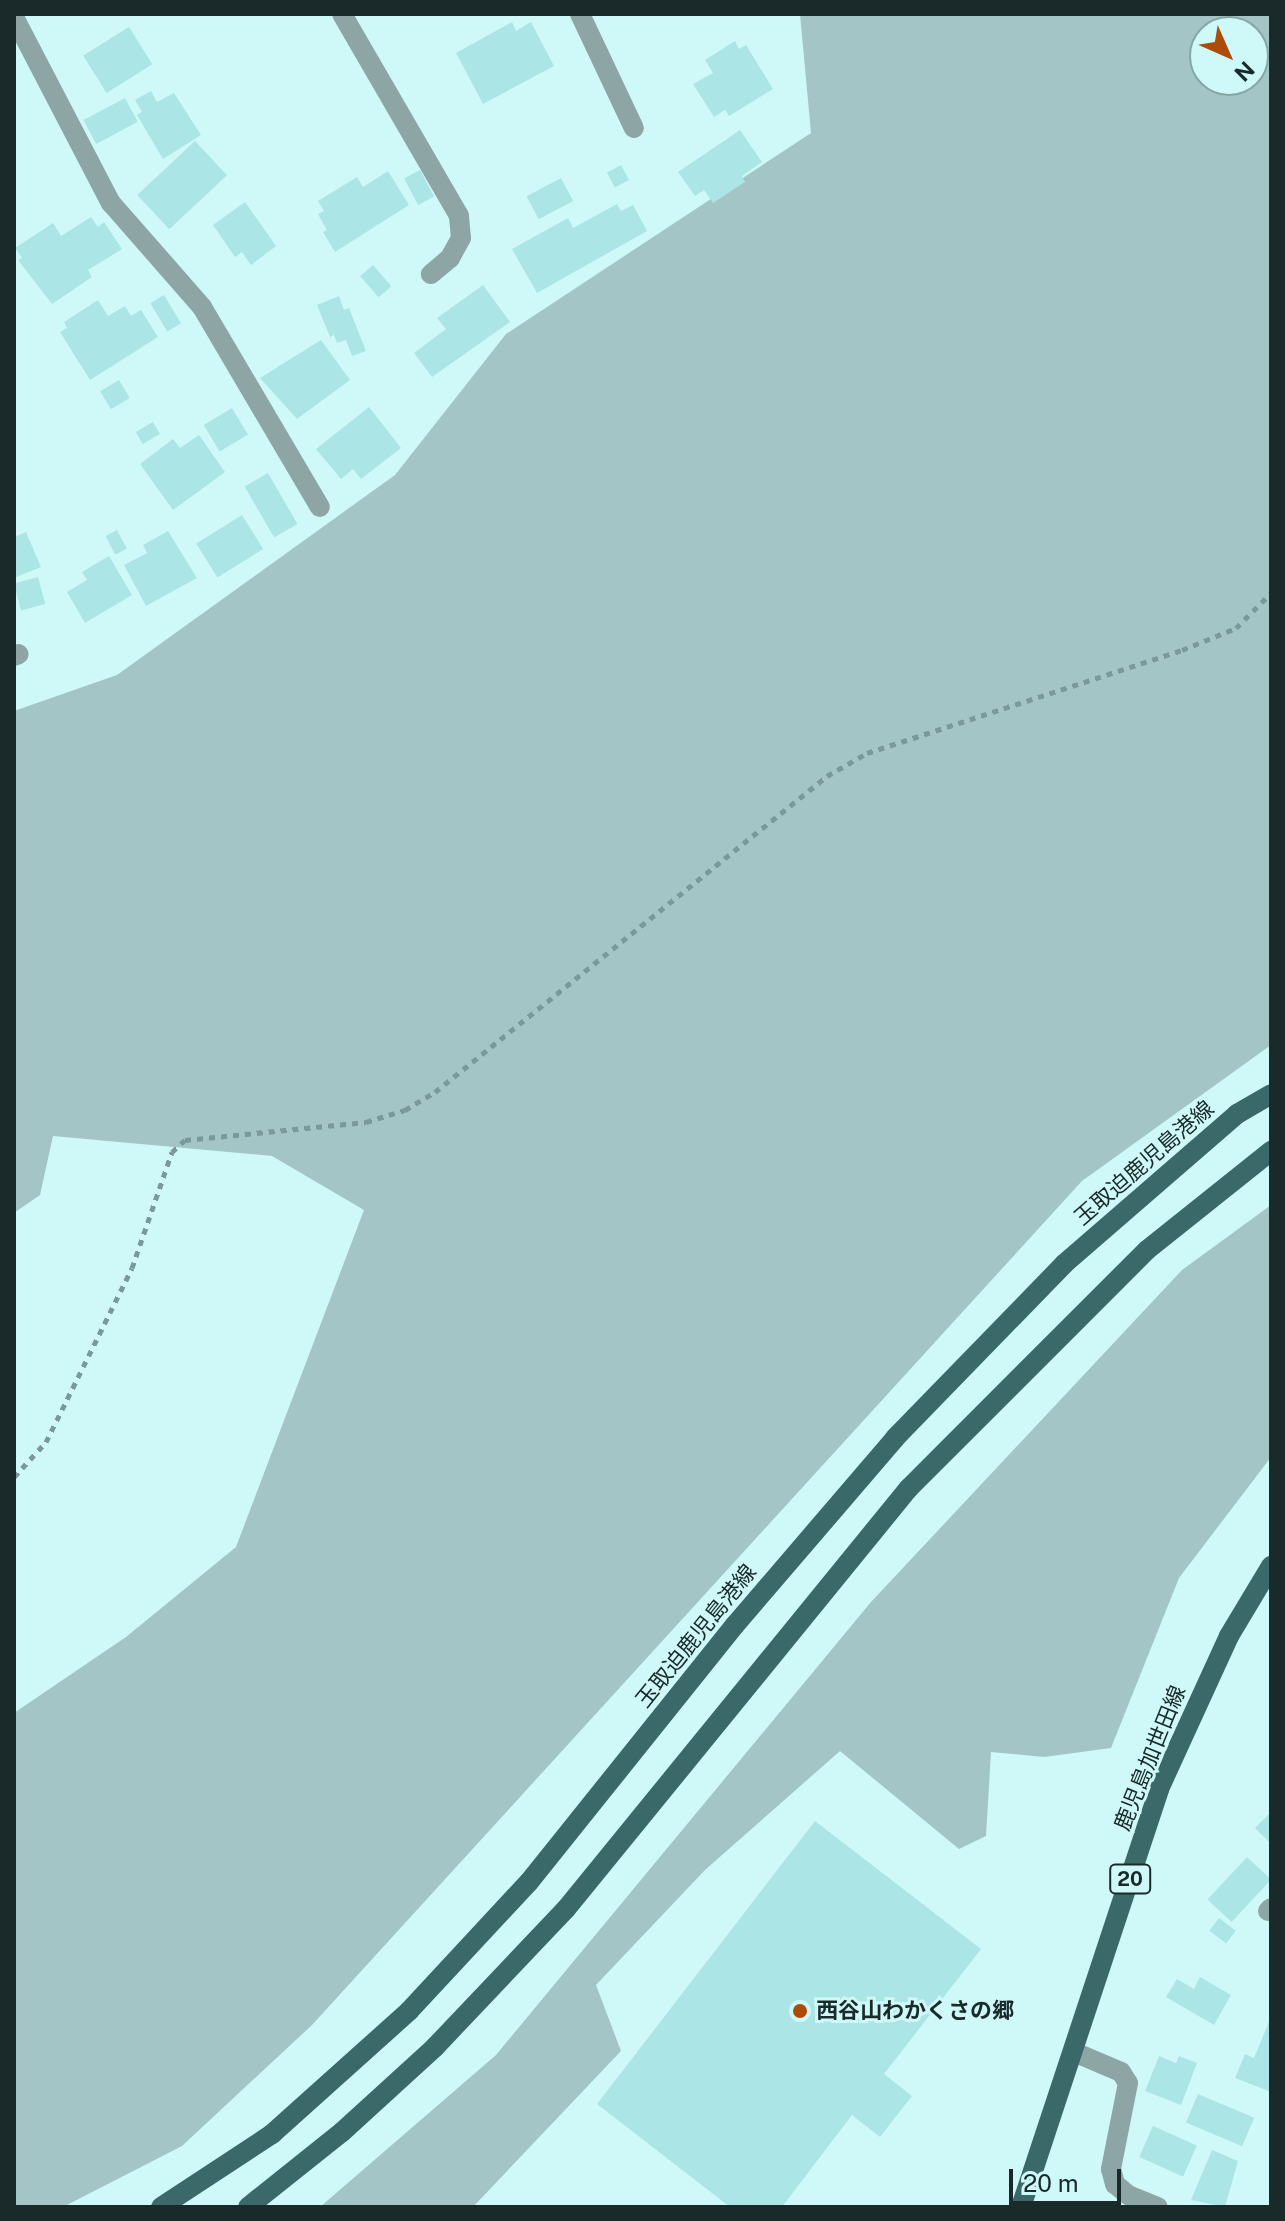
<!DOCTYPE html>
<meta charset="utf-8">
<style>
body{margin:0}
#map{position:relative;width:1285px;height:2221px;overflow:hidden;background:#cff9f9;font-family:"Public Sans","Noto Sans JP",sans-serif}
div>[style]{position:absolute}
.green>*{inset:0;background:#a3c5c5}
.building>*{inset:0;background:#ace5e6;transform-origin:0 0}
.path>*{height:5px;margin-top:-2.5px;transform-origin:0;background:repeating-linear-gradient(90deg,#7b9999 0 6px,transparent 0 12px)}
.minor>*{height:20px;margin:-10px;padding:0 10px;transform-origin:10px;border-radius:10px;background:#8ea5a5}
.major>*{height:20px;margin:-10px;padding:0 10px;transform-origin:10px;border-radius:10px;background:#3b6868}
.dots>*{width:22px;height:22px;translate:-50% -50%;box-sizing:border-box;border:4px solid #cff9f9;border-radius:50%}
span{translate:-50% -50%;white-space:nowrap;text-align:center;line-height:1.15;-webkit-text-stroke:6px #cff9f9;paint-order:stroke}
.shield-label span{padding:2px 6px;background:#cff9f9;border:2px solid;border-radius:6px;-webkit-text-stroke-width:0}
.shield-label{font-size:20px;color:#1a2a2a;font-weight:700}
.street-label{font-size:22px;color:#1a2a2a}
.poi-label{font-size:22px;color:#1a2a2a;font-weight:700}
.left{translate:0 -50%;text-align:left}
.frame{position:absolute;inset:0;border:16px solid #1a2a2a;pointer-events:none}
.north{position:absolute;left:1189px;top:16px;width:80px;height:80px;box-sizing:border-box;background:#cff9f9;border:2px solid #87a6a6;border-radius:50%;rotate:135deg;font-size:22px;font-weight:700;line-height:32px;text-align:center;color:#1a2a2a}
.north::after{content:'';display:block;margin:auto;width:28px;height:36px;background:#ad4b09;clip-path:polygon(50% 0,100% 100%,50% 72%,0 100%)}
.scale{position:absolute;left:1009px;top:2169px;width:112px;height:36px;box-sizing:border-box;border:4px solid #1a2a2a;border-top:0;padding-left:10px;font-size:24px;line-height:28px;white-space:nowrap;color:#1a2a2a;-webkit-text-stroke:6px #cff9f9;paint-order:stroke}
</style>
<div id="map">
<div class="green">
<div style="clip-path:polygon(evenodd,800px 14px,1271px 14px,1271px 1045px,1082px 1181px,312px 2025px,182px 2146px,63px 2207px,14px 2207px,14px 1713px,126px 1637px,236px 1547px,364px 1210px,272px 1156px,53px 1136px,40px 1195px,14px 1213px,14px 711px,117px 675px,395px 475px,506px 334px,811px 133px,800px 14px,1205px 32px,1253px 32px,1253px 80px,1205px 80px,1205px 32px)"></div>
<div style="clip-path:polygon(1271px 1205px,1271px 1457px,1179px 1578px,1111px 1748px,1044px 1757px,991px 1752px,986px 1836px,959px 1849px,840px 1751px,705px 1870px,596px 1985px,621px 2051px,473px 2207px,320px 2207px,496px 2055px,871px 1602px,1182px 1270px)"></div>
</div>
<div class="building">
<div style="clip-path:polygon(512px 22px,516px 31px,531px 22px,554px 66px,483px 104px,456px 53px)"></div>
<div style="left:129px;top:27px;width:44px;height:54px;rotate:58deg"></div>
<div style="clip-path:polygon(735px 41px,739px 49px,746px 45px,773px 89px,729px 116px,725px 110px,714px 117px,693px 84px,713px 73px,705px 60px)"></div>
<div style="clip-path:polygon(151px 91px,157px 102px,174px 93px,201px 135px,163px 159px,137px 115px,142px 112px,135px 100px)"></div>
<div style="left:125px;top:98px;width:27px;height:47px;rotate:62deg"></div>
<div style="clip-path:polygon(740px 130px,762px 162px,742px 176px,745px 182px,713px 203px,704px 190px,695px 196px,678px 172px)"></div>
<div style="left:195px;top:141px;width:47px;height:79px;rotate:47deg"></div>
<div style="left:621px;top:165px;width:17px;height:16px;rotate:62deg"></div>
<div style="left:420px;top:170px;width:30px;height:18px;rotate:62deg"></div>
<div style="clip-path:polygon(388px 171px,409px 205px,335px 252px,323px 232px,327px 230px,318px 214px,324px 211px,318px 201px,357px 177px,363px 187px)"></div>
<div style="left:561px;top:178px;width:26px;height:39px;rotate:62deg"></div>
<div style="clip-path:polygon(245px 202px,276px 246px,251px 265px,242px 252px,235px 257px,213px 225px)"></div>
<div style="clip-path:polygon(617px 204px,621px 211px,633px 205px,647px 231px,537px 293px,512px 249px,568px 218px,573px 228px)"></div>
<div style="clip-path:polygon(91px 217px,98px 227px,104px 222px,122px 249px,88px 270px,92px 277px,52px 304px,18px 260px,22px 258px,15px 248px,53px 223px,61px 236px)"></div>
<div style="left:373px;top:265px;width:28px;height:17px;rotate:49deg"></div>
<div style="clip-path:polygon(483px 285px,510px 322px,432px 377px,414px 353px,446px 329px,437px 318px)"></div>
<div style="left:164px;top:295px;width:33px;height:16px;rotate:59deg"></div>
<div style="clip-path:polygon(339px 296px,344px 310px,349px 308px,366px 351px,352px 356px,346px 340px,337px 343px,334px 335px,330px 337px,317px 305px)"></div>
<div style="clip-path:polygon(98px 300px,108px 316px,125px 306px,131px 316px,141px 310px,158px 337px,90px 380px,60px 332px,67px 328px,64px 322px)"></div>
<div style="clip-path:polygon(321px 340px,350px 380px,297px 419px,260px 378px)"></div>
<div style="left:119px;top:380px;width:21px;height:22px;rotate:59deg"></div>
<div style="clip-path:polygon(369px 407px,401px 448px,361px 479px,353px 469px,341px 479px,316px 449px)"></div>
<div style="left:232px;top:408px;width:31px;height:33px;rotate:59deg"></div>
<div style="left:153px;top:422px;width:14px;height:20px;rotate:60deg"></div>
<div style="clip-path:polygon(199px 435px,225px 472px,173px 510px,140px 464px,173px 439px,180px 448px)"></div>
<div style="left:268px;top:473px;width:59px;height:27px;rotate:60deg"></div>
<div style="left:242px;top:515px;width:40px;height:54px;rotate:58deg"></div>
<div style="left:117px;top:530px;width:21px;height:13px;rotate:62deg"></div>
<div style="clip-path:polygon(168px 531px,197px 578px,146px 606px,124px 565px,147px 553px,143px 545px)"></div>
<div style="clip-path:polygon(26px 532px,41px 567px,14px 578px,14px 537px)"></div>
<div style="clip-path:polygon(109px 556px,132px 595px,85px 623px,67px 592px,87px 580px,82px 572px)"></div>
<div style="left:38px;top:577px;width:28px;height:25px;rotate:75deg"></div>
<div style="clip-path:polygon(1271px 1812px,1271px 1844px,1255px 1828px)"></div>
<div style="clip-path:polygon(815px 1821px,981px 1949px,884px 2074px,912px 2096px,880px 2137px,852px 2115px,782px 2207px,730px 2207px,597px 2104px)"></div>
<div style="left:1247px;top:1857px;width:33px;height:58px;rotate:43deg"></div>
<div style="left:1219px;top:1918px;width:21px;height:16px;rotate:37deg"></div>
<div style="clip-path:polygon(1200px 1977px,1231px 1995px,1214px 2025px,1166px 1997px,1177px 1979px,1194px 1989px)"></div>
<div style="clip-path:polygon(1271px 2017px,1271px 2092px,1235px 2078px,1245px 2054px,1254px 2058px)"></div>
<div style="clip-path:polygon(1159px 2056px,1176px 2063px,1179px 2056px,1197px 2063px,1181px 2105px,1145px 2091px)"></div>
<div style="left:1198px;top:2094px;width:61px;height:31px;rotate:23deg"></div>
<div style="left:1153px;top:2126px;width:48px;height:34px;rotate:24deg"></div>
<div style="clip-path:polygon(1212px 2150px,1238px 2161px,1225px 2207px,1191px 2200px)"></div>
</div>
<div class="path">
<div style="left:14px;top:1477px;width:47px;rotate:-47.6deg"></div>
<div style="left:46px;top:1442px;width:194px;rotate:-63.7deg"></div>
<div style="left:132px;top:1268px;width:123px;rotate:-71deg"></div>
<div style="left:172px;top:1152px;width:18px;rotate:-43deg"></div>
<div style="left:185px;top:1140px;width:182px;rotate:-5.7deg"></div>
<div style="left:366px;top:1122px;width:41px;rotate:-17.1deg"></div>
<div style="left:405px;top:1110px;width:35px;rotate:-31deg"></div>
<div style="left:435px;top:1092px;width:504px;rotate:-38.87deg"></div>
<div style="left:827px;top:776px;width:46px;rotate:-29.9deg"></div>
<div style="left:867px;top:753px;width:331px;rotate:-18.1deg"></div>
<div style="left:1182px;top:650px;width:58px;rotate:-22.2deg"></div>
<div style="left:1236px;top:628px;width:49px;rotate:-45deg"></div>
</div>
<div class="minor">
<div style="left:342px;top:14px;width:233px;rotate:59.9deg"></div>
<div style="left:459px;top:216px;width:22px;rotate:85deg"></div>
<div style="left:461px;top:238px;width:23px;rotate:119deg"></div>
<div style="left:450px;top:258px;width:25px;rotate:140deg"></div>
<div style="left:580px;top:14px;width:126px;rotate:64.7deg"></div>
<div style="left:14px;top:17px;width:210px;rotate:62.5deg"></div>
<div style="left:111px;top:203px;width:138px;rotate:48.8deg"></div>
<div style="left:202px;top:307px;width:232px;rotate:59.5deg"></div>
<div style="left:14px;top:656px;width:5px;rotate:-22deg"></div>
<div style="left:1268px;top:1911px;width:4px;rotate:-45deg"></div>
<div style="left:1074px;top:2052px;width:51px;rotate:23.1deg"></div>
<div style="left:1121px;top:2072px;width:13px;rotate:58deg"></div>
<div style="left:1128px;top:2083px;width:88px;rotate:101.2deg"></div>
<div style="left:1111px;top:2169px;width:16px;rotate:75deg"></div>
<div style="left:1115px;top:2184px;width:17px;rotate:40deg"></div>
<div style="left:1128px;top:2195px;width:32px;rotate:22deg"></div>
</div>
<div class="major">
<div style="left:161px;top:2207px;width:133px;rotate:-33.3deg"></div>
<div style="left:272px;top:2134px;width:184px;rotate:-41.9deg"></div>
<div style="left:409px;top:2011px;width:176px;rotate:-47.1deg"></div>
<div style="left:529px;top:1882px;width:329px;rotate:-51.3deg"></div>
<div style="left:735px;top:1625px;width:246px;rotate:-49.4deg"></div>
<div style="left:895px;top:1438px;width:243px;rotate:-45.8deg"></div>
<div style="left:1064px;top:1264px;width:229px;rotate:-40.9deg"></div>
<div style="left:1237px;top:1114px;width:39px;rotate:-30deg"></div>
<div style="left:248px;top:2207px;width:120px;rotate:-38.6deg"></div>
<div style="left:342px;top:2132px;width:126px;rotate:-42.4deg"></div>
<div style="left:435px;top:2047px;width:190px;rotate:-46.5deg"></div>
<div style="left:566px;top:1909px;width:542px;rotate:-50.84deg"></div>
<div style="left:908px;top:1489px;width:338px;rotate:-45deg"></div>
<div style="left:1147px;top:1250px;width:159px;rotate:-38.6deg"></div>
<div style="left:1021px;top:2207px;width:440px;rotate:-71.7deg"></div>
<div style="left:1159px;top:1789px;width:168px;rotate:-65.4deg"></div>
<div style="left:1229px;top:1636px;width:82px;rotate:-59deg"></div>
</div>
<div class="dots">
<div style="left:800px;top:2011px;background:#ad4b09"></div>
</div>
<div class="shield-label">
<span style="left:1130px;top:1879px">20</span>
</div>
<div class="street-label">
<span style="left:1144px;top:1163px;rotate:-41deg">玉取迫鹿児島港線</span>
<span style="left:696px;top:1636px;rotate:-51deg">玉取迫鹿児島港線</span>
<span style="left:1150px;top:1758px;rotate:-68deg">鹿児島加世田線</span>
</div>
<div class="poi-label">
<span class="left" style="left:816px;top:2011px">西谷山わかくさの郷</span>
</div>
<div class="frame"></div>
<div class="north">N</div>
<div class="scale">20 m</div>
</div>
